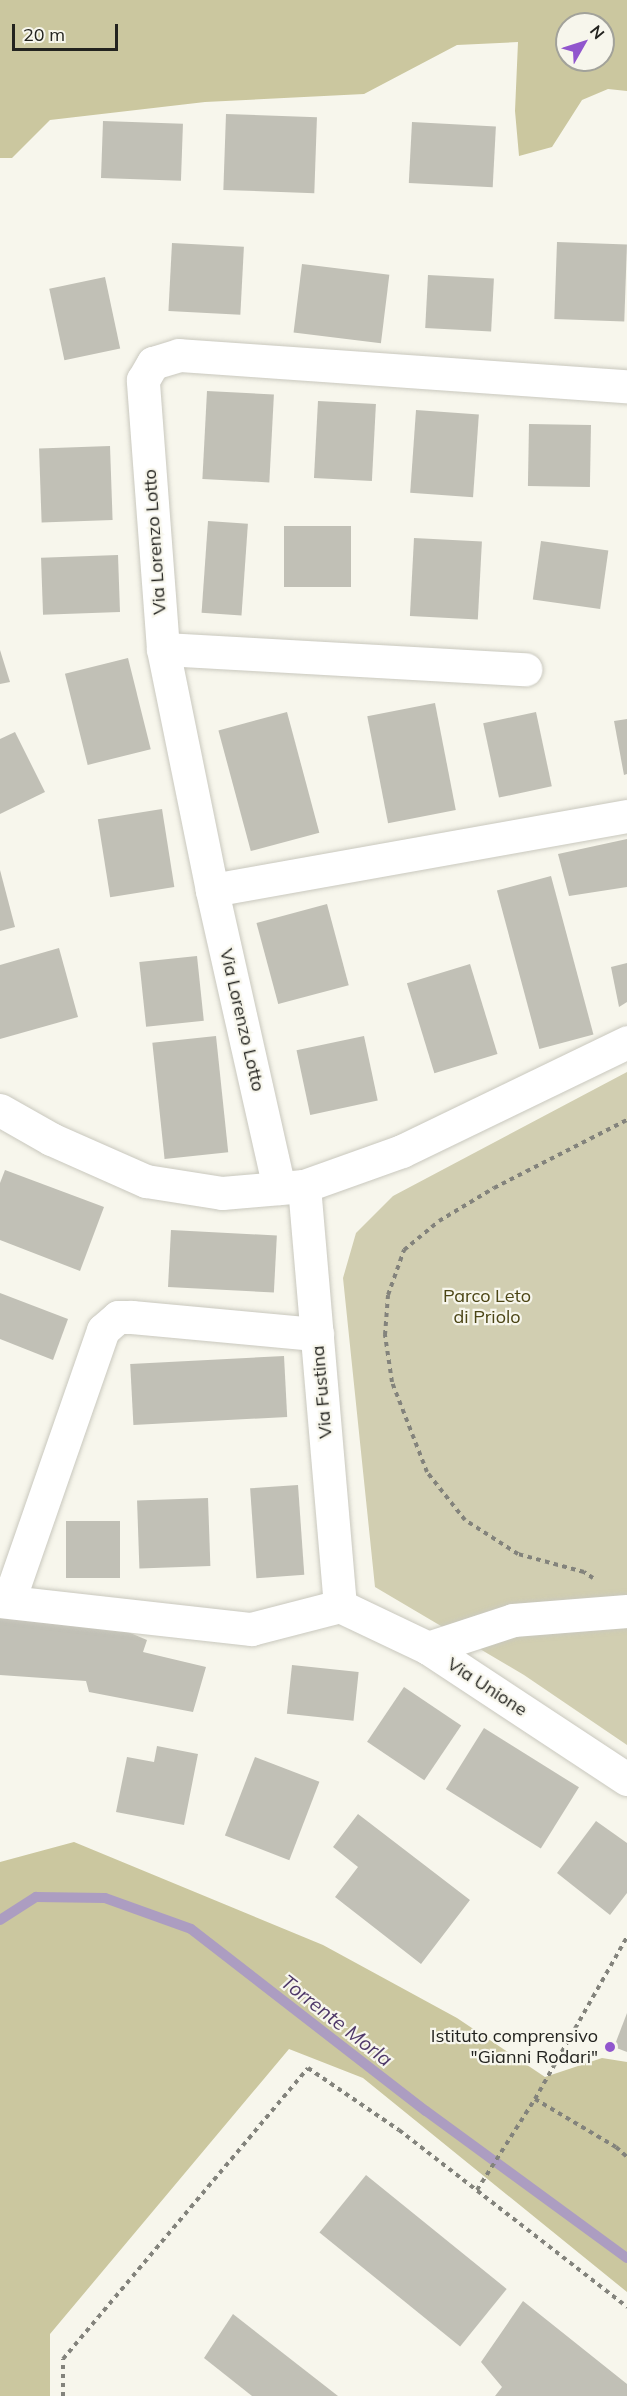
<!DOCTYPE html>
<style>
body{margin:0}
#map{position:relative;width:627px;height:2396px;overflow:hidden;background:#f7f6ec;font-family:Mulish,sans-serif}
div>[style]{position:absolute}
.green>*{inset:0;background:#d1ceb1}
.forest>*{inset:0;background:#cbc79f}
.stream>*{height:10px;margin:-5px;padding:0 5px;transform-origin:5px;border-radius:5px;background:#ac9dc1}
.building>*{inset:0;background:#c1c0b6;transform-origin:0 0}
.path>*{height:4px;margin-top:-2px;transform-origin:0;background:repeating-linear-gradient(90deg,#83837c 0 4.5px,transparent 0 9px)}
.roads{filter:drop-shadow(0 0 2px #c9c8be) drop-shadow(0 0 2px #c9c8be)}
.minor>*{height:33px;margin:-16.5px;padding:0 16.5px;transform-origin:16.5px;border-radius:16.5px;background:#fff}
.dots>*{width:16px;height:16px;translate:-50% -50%;box-sizing:border-box;border:3px solid #f7f6ec;border-radius:50%}
span{translate:-50% -50%;white-space:nowrap;text-align:center;line-height:1.15;-webkit-text-stroke:4.5px #f7f6ec;paint-order:stroke}
.street-label{font-size:18px;color:#23231f}
.park-label{font-size:18px;color:#4b4515}
.poi-label{font-size:18px;color:#23231f}
.right{translate:-100% -50%;text-align:right}
.water-label{font-size:20px;color:#4f3969;font-style:italic}
.north{position:absolute;left:555px;top:12px;width:60px;height:60px;box-sizing:border-box;background:#f7f6ec;border:2px solid #a2a29a;border-radius:50%;rotate:51deg;font-size:16px;font-weight:700;line-height:24px;text-align:center;color:#23231f}
.north::after{content:'';display:block;margin:auto;width:21px;height:27px;background:#9156cd;clip-path:polygon(50% 0,100% 100%,50% 72%,0 100%)}
.scale{position:absolute;left:12px;top:24px;width:106px;height:27px;box-sizing:border-box;border:3px solid #23231f;border-top:0;padding-left:8px;font-size:18px;line-height:21px;white-space:nowrap;color:#23231f;-webkit-text-stroke:4px #f7f6ec;paint-order:stroke}
</style>
<div id="map">
<div class="green">
<div style="clip-path:polygon(627px 1072px,627px 1745px,524px 1675px,375px 1587px,343px 1278px,356px 1233px,393px 1196px)"></div>
</div>
<div class="forest">
<div style="clip-path:polygon(evenodd,0 0,627px 0,627px 91px,608px 89px,582px 100px,552px 147px,519px 156px,515px 111px,518px 42px,457px 45px,364px 94px,205px 102px,50px 120px,12px 158px,0 158px,0 0,567px 24px,603px 24px,603px 60px,567px 60px,567px 24px)"></div>
<div style="clip-path:polygon(74px 1842px,323px 1945px,457px 2018px,545px 2077px,602px 2058px,627px 2062px,627px 2292px,363px 2078px,289px 2049px,50px 2334px,50px 2396px,0 2396px,0 1862px)"></div>
</div>
<div class="stream">
<div style="left:0;top:1920px;width:43px;rotate:-32.6deg"></div>
<div style="left:36px;top:1897px;width:69px;rotate:0.8deg"></div>
<div style="left:105px;top:1898px;width:91px;rotate:19.8deg"></div>
<div style="left:191px;top:1929px;width:297px;rotate:37.8deg"></div>
<div style="left:426px;top:2111px;width:249px;rotate:36.2deg"></div>
</div>
<div class="building">
<div style="left:226px;top:114px;width:91px;height:76px;rotate:2deg"></div>
<div style="left:103px;top:121px;width:80px;height:57px;rotate:2deg"></div>
<div style="left:412px;top:122px;width:84px;height:61px;rotate:3deg"></div>
<div style="left:557px;top:242px;width:70px;height:77px;rotate:2deg"></div>
<div style="left:172px;top:243px;width:72px;height:68px;rotate:3deg"></div>
<div style="left:302px;top:264px;width:88px;height:69px;rotate:7deg"></div>
<div style="left:428px;top:275px;width:66px;height:53px;rotate:3deg"></div>
<div style="left:105px;top:277px;width:73px;height:57px;rotate:78deg"></div>
<div style="left:207px;top:391px;width:67px;height:88px;rotate:3deg"></div>
<div style="left:318px;top:401px;width:58px;height:77px;rotate:3deg"></div>
<div style="left:416px;top:410px;width:63px;height:83px;rotate:4deg"></div>
<div style="left:529px;top:424px;width:62px;height:62px;rotate:1deg"></div>
<div style="left:110px;top:446px;width:74px;height:71px;rotate:88deg"></div>
<div style="left:208px;top:521px;width:40px;height:92px;rotate:4deg"></div>
<div style="left:284px;top:526px;width:67px;height:61px"></div>
<div style="left:414px;top:538px;width:68px;height:78px;rotate:3deg"></div>
<div style="left:541px;top:541px;width:68px;height:59px;rotate:8deg"></div>
<div style="left:118px;top:555px;width:57px;height:77px;rotate:88deg"></div>
<div style="clip-path:polygon(0 650px,10px 682px,0 684px)"></div>
<div style="left:128px;top:658px;width:94px;height:65px;rotate:76deg"></div>
<div style="left:435px;top:703px;width:109px;height:69px;rotate:79deg"></div>
<div style="left:287px;top:712px;width:125px;height:71px;rotate:75deg"></div>
<div style="left:536px;top:712px;width:76px;height:54px;rotate:78deg"></div>
<div style="clip-path:polygon(627px 719px,627px 774px,624px 775px,614px 721px)"></div>
<div style="clip-path:polygon(15px 732px,45px 792px,0 814px,0 739px)"></div>
<div style="left:162px;top:809px;width:79px;height:65px;rotate:81deg"></div>
<div style="clip-path:polygon(627px 839px,627px 887px,569px 896px,558px 854px)"></div>
<div style="clip-path:polygon(0 870px,15px 927px,0 931px)"></div>
<div style="left:551px;top:876px;width:164px;height:56px;rotate:75deg"></div>
<div style="left:327px;top:904px;width:84px;height:73px;rotate:75deg"></div>
<div style="clip-path:polygon(59px 948px,78px 1017px,0 1039px,0 965px)"></div>
<div style="left:197px;top:956px;width:65px;height:58px;rotate:84deg"></div>
<div style="clip-path:polygon(627px 963px,627px 1002px,619px 1007px,611px 967px)"></div>
<div style="left:470px;top:964px;width:94px;height:66px;rotate:73deg"></div>
<div style="left:216px;top:1036px;width:117px;height:64px;rotate:84deg"></div>
<div style="left:364px;top:1036px;width:66px;height:69px;rotate:78deg"></div>
<div style="clip-path:polygon(5px 1170px,104px 1207px,80px 1271px,0 1240px,0 1183px)"></div>
<div style="left:171px;top:1230px;width:106px;height:57px;rotate:3deg"></div>
<div style="clip-path:polygon(0 1293px,68px 1319px,53px 1360px,0 1339px)"></div>
<div style="left:284px;top:1356px;width:61px;height:154px;rotate:87deg"></div>
<div style="left:298px;top:1485px;width:90px;height:48px;rotate:86deg"></div>
<div style="left:208px;top:1498px;width:68px;height:71px;rotate:88deg"></div>
<div style="left:66px;top:1521px;width:54px;height:57px"></div>
<div style="clip-path:polygon(0 1615px,131px 1623px,128px 1632px,147px 1640px,143px 1652px,206px 1667px,193px 1712px,89px 1692px,86px 1681px,0 1675px)"></div>
<div style="left:292px;top:1665px;width:67px;height:49px;rotate:6deg"></div>
<div style="left:404px;top:1687px;width:69px;height:66px;rotate:34deg"></div>
<div style="left:484px;top:1728px;width:112px;height:72px;rotate:32deg"></div>
<div style="clip-path:polygon(157px 1746px,198px 1754px,184px 1825px,116px 1812px,127px 1757px,154px 1762px)"></div>
<div style="left:255px;top:1757px;width:69px;height:84px;rotate:21deg"></div>
<div style="clip-path:polygon(358px 1814px,470px 1900px,421px 1964px,335px 1897px,358px 1867px,333px 1847px)"></div>
<div style="clip-path:polygon(596px 1821px,627px 1843px,627px 1893px,610px 1915px,557px 1873px)"></div>
<div style="clip-path:polygon(627px 2013px,627px 2052px,614px 2047px)"></div>
<div style="left:366px;top:2175px;width:181px;height:74px;rotate:39deg"></div>
<div style="clip-path:polygon(523px 2301px,627px 2384px,627px 2396px,495px 2396px,502px 2387px,481px 2362px)"></div>
<div style="clip-path:polygon(233px 2314px,338px 2396px,252px 2396px,204px 2358px)"></div>
</div>
<div class="path">
<div style="left:593px;top:1578px;width:11px;rotate:-146deg"></div>
<div style="left:584px;top:1572px;width:68px;rotate:-164.7deg"></div>
<div style="left:518px;top:1554px;width:63px;rotate:-147.3deg"></div>
<div style="left:465px;top:1520px;width:61px;rotate:-128.4deg"></div>
<div style="left:427px;top:1472px;width:97px;rotate:-111.3deg"></div>
<div style="left:392px;top:1382px;width:48px;rotate:-98.5deg"></div>
<div style="left:385px;top:1335px;width:40px;rotate:-85.7deg"></div>
<div style="left:388px;top:1295px;width:48px;rotate:-70.4deg"></div>
<div style="left:404px;top:1250px;width:45px;rotate:-39.6deg"></div>
<div style="left:439px;top:1221px;width:64px;rotate:-31deg"></div>
<div style="left:494px;top:1188px;width:149px;rotate:-27.1deg"></div>
<div style="left:535px;top:2099px;width:186px;rotate:-60.4deg"></div>
<div style="left:477px;top:2190px;width:108px;rotate:-57.5deg"></div>
<div style="left:535px;top:2099px;width:94px;rotate:30.7deg"></div>
<div style="left:616px;top:2147px;width:15px;rotate:42deg"></div>
<div style="left:63px;top:2396px;width:37px;rotate:-90deg"></div>
<div style="left:63px;top:2359px;width:380px;rotate:-49.9deg"></div>
<div style="left:308px;top:2068px;width:110px;rotate:34.3deg"></div>
<div style="left:399px;top:2130px;width:289px;rotate:37.8deg"></div>
</div>
<div class="roads">
<div class="minor">
<div style="left:163px;top:649px;width:363px;rotate:3.2deg"></div>
<div style="left:212px;top:890px;width:422px;rotate:-10.1deg"></div>
<div style="left:0;top:1110px;width:59px;rotate:29.6deg"></div>
<div style="left:51px;top:1139px;width:104px;rotate:23.9deg"></div>
<div style="left:146px;top:1181px;width:77px;rotate:9deg"></div>
<div style="left:222px;top:1193px;width:82px;rotate:-4.9deg"></div>
<div style="left:304px;top:1186px;width:104px;rotate:-19.7deg"></div>
<div style="left:402px;top:1151px;width:250px;rotate:-25.8deg"></div>
<div style="left:304px;top:1186px;width:422px;rotate:85.1deg"></div>
<div style="left:279px;top:1188px;width:305px;rotate:-102.7deg"></div>
<div style="left:212px;top:890px;width:246px;rotate:-101.5deg"></div>
<div style="left:163px;top:649px;width:270px;rotate:-94.3deg"></div>
<div style="left:143px;top:380px;width:20px;rotate:-60deg"></div>
<div style="left:153px;top:363px;width:27px;rotate:-17deg"></div>
<div style="left:179px;top:355px;width:449px;rotate:4deg"></div>
<div style="left:9px;top:1600px;width:286px;rotate:-70.8deg"></div>
<div style="left:103px;top:1330px;width:20px;rotate:-41deg"></div>
<div style="left:118px;top:1317px;width:14px"></div>
<div style="left:132px;top:1317px;width:186px;rotate:5.3deg"></div>
<div style="left:0;top:1601px;width:253px;rotate:6.4deg"></div>
<div style="left:251px;top:1629px;width:92px;rotate:-14.5deg"></div>
<div style="left:340px;top:1606px;width:98px;rotate:25.5deg"></div>
<div style="left:428px;top:1648px;width:238px;rotate:33.4deg"></div>
<div style="left:428px;top:1648px;width:89px;rotate:-18.2deg"></div>
<div style="left:513px;top:1620px;width:114px;rotate:-4.5deg"></div>
</div>
</div>
<div class="dots">
<div style="left:610px;top:2047px;background:#9156cd"></div>
</div>
<div class="street-label">
<span style="left:155px;top:542px;rotate:-94deg">Via Lorenzo Lotto</span>
<span style="left:242px;top:1020px;rotate:77deg">Via Lorenzo Lotto</span>
<span style="left:322px;top:1392px;rotate:-95deg">Via Fustina</span>
<span style="left:487px;top:1687px;rotate:33deg">Via Unione</span>
</div>
<div class="park-label">
<span style="left:487px;top:1307px">Parco Leto<br>di Priolo</span>
</div>
<div class="poi-label">
<span class="right" style="left:598px;top:2047px">Istituto comprensivo<br>"Gianni Rodari"</span>
</div>
<div class="water-label">
<span style="left:337px;top:2020px;rotate:38deg">Torrente Morla</span>
</div>
<div class="north">N</div>
<div class="scale">20 m</div>
</div>
